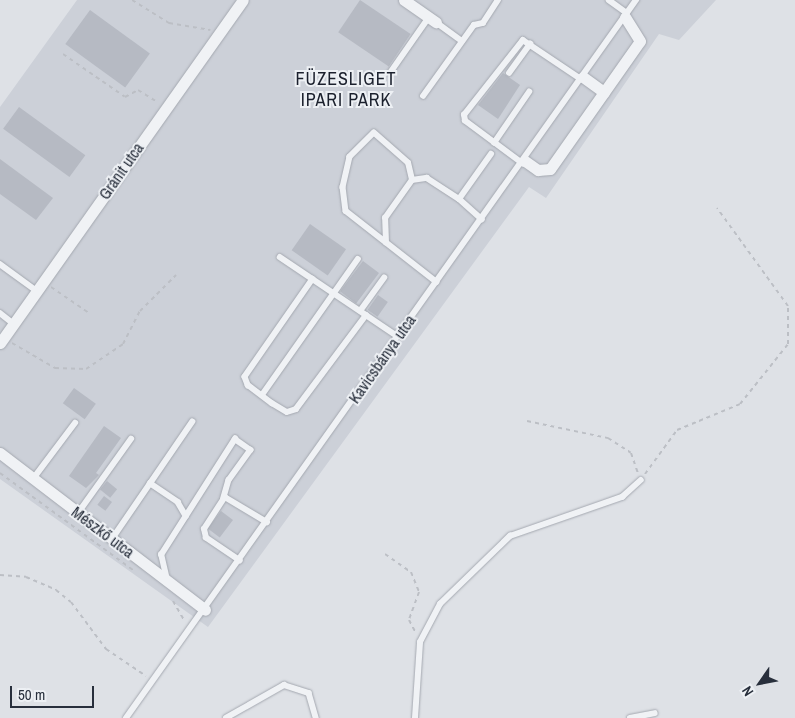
<!DOCTYPE html>
<meta charset="utf-8">
<style>
body{margin:0}
#map{position:relative;width:795px;height:718px;overflow:hidden;background:#dee1e6;font-family:"Archivo Narrow",sans-serif}
div>[style]{position:absolute}
.built>*{inset:0;background:#ccd0d8}
.building>*{inset:0;background:#b6bac3;transform-origin:0 0}
.path>*{height:2px;margin-top:-1px;transform-origin:0;background:repeating-linear-gradient(90deg,#bcbfc5 0 4px,transparent 0 8px)}
.roads{filter:drop-shadow(0 0 1px #a4a8b0) drop-shadow(0 0 1px #a4a8b0)}
.service>*{height:5.5px;margin:-2.75px;padding:0 2.75px;transform-origin:2.75px;border-radius:2.75px;background:#f0f2f5}
.minor>*{height:11px;margin:-5.5px;padding:0 5.5px;transform-origin:5.5px;border-radius:5.5px;background:#f0f2f5}
span{translate:-50% -50%;white-space:nowrap;text-align:center;line-height:1.15;-webkit-text-stroke:4px #edf0f4;paint-order:stroke}
.street-label{font-size:16px;color:#282f3c}
.neighbourhood-label{font-size:18px;color:#1b202d;letter-spacing:1px}
.north{position:absolute;left:735px;top:658px;width:50px;height:50px;-webkit-text-stroke:4px #edf0f4;paint-order:stroke;rotate:237deg;font-size:14px;font-weight:700;line-height:20px;text-align:center;color:#282f3c}
.north::after{content:'';display:block;margin:auto;width:18px;height:22px;background:#282f3c;clip-path:polygon(50% 0,100% 100%,50% 72%,0 100%)}
.scale{position:absolute;left:10px;top:686px;width:84px;height:22px;box-sizing:border-box;border:2px solid #282f3c;border-top:0;padding-left:6px;font-size:15px;line-height:18px;white-space:nowrap;color:#282f3c;-webkit-text-stroke:4px #edf0f4;paint-order:stroke}
</style>
<div id="map">
<div class="built">
<div style="clip-path:polygon(77px 0,716px 0,679px 40px,659px 34px,546px 198px,529px 187px,208px 627px,0 479px,0 107px)"></div>
</div>
<div class="building">
<div style="left:360px;top:0;width:61px;height:39px;rotate:34deg"></div>
<div style="left:90px;top:10px;width:74px;height:42px;rotate:36deg"></div>
<div style="clip-path:polygon(503px 73px,520px 85px,498px 119px,478px 105px)"></div>
<div style="left:19px;top:107px;width:82px;height:27px;rotate:36deg"></div>
<div style="clip-path:polygon(0 159px,53px 198px,36px 220px,0 194px)"></div>
<div style="left:310px;top:224px;width:44px;height:32px;rotate:35deg"></div>
<div style="left:363px;top:261px;width:20px;height:38px;rotate:37deg"></div>
<div style="left:378px;top:295px;width:12px;height:18px;rotate:35deg"></div>
<div style="left:74px;top:388px;width:27px;height:19px;rotate:36deg"></div>
<div style="clip-path:polygon(104px 426px,121px 438px,96px 473px,99px 475px,86px 488px,69px 476px)"></div>
<div style="left:107px;top:481px;width:13px;height:11px;rotate:39deg"></div>
<div style="left:104px;top:496px;width:10px;height:11px;rotate:37deg"></div>
<div style="left:221px;top:511px;width:15px;height:22px;rotate:37deg"></div>
</div>
<div class="path">
<div style="left:132px;top:0;width:44px;rotate:31.9deg"></div>
<div style="left:169px;top:23px;width:42px;rotate:9.7deg"></div>
<div style="left:63px;top:54px;width:75px;rotate:34.7deg"></div>
<div style="left:125px;top:97px;width:15px;rotate:-28deg"></div>
<div style="left:138px;top:90px;width:22px;rotate:32deg"></div>
<div style="left:51px;top:287px;width:46px;rotate:34.4deg"></div>
<div style="left:12px;top:343px;width:50px;rotate:30.2deg"></div>
<div style="left:55px;top:368px;width:31px;rotate:2deg"></div>
<div style="left:86px;top:369px;width:45px;rotate:-34deg"></div>
<div style="left:123px;top:344px;width:37px;rotate:-63deg"></div>
<div style="left:140px;top:311px;width:51px;rotate:-45deg"></div>
<div style="left:527px;top:421px;width:83px;rotate:11.9deg"></div>
<div style="left:608px;top:438px;width:27px;rotate:33deg"></div>
<div style="left:631px;top:453px;width:21px;rotate:71deg"></div>
<div style="left:0;top:473px;width:165px;rotate:36.1deg"></div>
<div style="left:645px;top:474px;width:54px;rotate:-54deg"></div>
<div style="left:677px;top:430px;width:68px;rotate:-22.4deg"></div>
<div style="left:740px;top:404px;width:77px;rotate:-51.3deg"></div>
<div style="left:788px;top:344px;width:38px;rotate:-90deg"></div>
<div style="left:788px;top:306px;width:121px;rotate:-125.9deg"></div>
<div style="left:385px;top:554px;width:32px;rotate:35deg"></div>
<div style="left:411px;top:572px;width:22px;rotate:68deg"></div>
<div style="left:419px;top:592px;width:30px;rotate:110deg"></div>
<div style="left:409px;top:620px;width:15px;rotate:62deg"></div>
<div style="left:0;top:575px;width:26px;rotate:4deg"></div>
<div style="left:26px;top:577px;width:33px;rotate:23deg"></div>
<div style="left:56px;top:590px;width:19px;rotate:39deg"></div>
<div style="left:71px;top:602px;width:59px;rotate:53.3deg"></div>
<div style="left:106px;top:649px;width:48px;rotate:34deg"></div>
<div style="left:173px;top:601px;width:22px;rotate:60deg"></div>
</div>
<div class="roads">
<div class="service">
<div style="left:609px;top:0;width:22px;rotate:36deg"></div>
<div style="left:436px;top:22px;width:32px;rotate:36deg"></div>
<div style="left:390px;top:73px;width:68px;rotate:-55.1deg"></div>
<div style="left:509px;top:73px;width:36px;rotate:-54deg"></div>
<div style="left:423px;top:96px;width:87px;rotate:-54.3deg"></div>
<div style="left:474px;top:25px;width:9px;rotate:-13deg"></div>
<div style="left:483px;top:23px;width:27px;rotate:-57deg"></div>
<div style="left:494px;top:143px;width:62px;rotate:-55.5deg"></div>
<div style="left:523px;top:164px;width:72px;rotate:-143.4deg"></div>
<div style="left:465px;top:121px;width:6px;rotate:-99deg"></div>
<div style="left:464px;top:115px;width:95px;rotate:-51.8deg"></div>
<div style="left:523px;top:40px;width:70px;rotate:33.9deg"></div>
<div style="left:412px;top:180px;width:17px;rotate:-103deg"></div>
<div style="left:408px;top:163px;width:45px;rotate:-138.6deg"></div>
<div style="left:374px;top:133px;width:34px;rotate:135deg"></div>
<div style="left:350px;top:157px;width:31px;rotate:103deg"></div>
<div style="left:343px;top:187px;width:24px;rotate:83deg"></div>
<div style="left:346px;top:211px;width:115px;rotate:38deg"></div>
<div style="left:482px;top:220px;width:31px;rotate:-138deg"></div>
<div style="left:459px;top:199px;width:55px;rotate:-54.6deg"></div>
<div style="left:386px;top:243px;width:25px;rotate:-92deg"></div>
<div style="left:385px;top:218px;width:47px;rotate:-54.6deg"></div>
<div style="left:412px;top:180px;width:15px;rotate:-8deg"></div>
<div style="left:427px;top:178px;width:38px;rotate:33deg"></div>
<div style="left:280px;top:257px;width:141px;rotate:34deg"></div>
<div style="left:0;top:264px;width:46px;rotate:36.1deg"></div>
<div style="left:313px;top:279px;width:119px;rotate:124.8deg"></div>
<div style="left:245px;top:377px;width:9px;rotate:69deg"></div>
<div style="left:248px;top:385px;width:30px;rotate:37deg"></div>
<div style="left:272px;top:403px;width:17px;rotate:31deg"></div>
<div style="left:287px;top:412px;width:9px;rotate:-18deg"></div>
<div style="left:296px;top:409px;width:117px;rotate:-53.3deg"></div>
<div style="left:360px;top:311px;width:41px;rotate:-54deg"></div>
<div style="left:0;top:313px;width:18px;rotate:38deg"></div>
<div style="left:262px;top:395px;width:166px;rotate:-54.8deg"></div>
<div style="left:33px;top:479px;width:70px;rotate:-53.1deg"></div>
<div style="left:150px;top:483px;width:34px;rotate:34deg"></div>
<div style="left:178px;top:502px;width:16px;rotate:60deg"></div>
<div style="left:78px;top:513px;width:91px;rotate:-54.4deg"></div>
<div style="left:112px;top:539px;width:142px;rotate:-55.6deg"></div>
<div style="left:240px;top:561px;width:41px;rotate:-145.9deg"></div>
<div style="left:206px;top:538px;width:9px;rotate:-103deg"></div>
<div style="left:204px;top:529px;width:38px;rotate:-57deg"></div>
<div style="left:225px;top:497px;width:49px;rotate:30.8deg"></div>
<div style="left:167px;top:580px;width:26px;rotate:-103deg"></div>
<div style="left:161px;top:555px;width:138px;rotate:-57.5deg"></div>
<div style="left:235px;top:439px;width:19px;rotate:35deg"></div>
<div style="left:251px;top:450px;width:37px;rotate:126deg"></div>
<div style="left:229px;top:480px;width:19px;rotate:106deg"></div>
<div style="left:126px;top:718px;width:881px;rotate:-54.61deg"></div>
<div style="left:226px;top:718px;width:67px;rotate:-29.6deg"></div>
<div style="left:284px;top:685px;width:26px;rotate:18deg"></div>
<div style="left:309px;top:693px;width:26px;rotate:74deg"></div>
<div style="left:415px;top:718px;width:76px;rotate:-86.2deg"></div>
<div style="left:420px;top:642px;width:43px;rotate:-62.2deg"></div>
<div style="left:440px;top:604px;width:98px;rotate:-44.2deg"></div>
<div style="left:510px;top:536px;width:119px;rotate:-19.2deg"></div>
<div style="left:622px;top:497px;width:25px;rotate:-42deg"></div>
<div style="left:630px;top:718px;width:25px;rotate:-11deg"></div>
</div>
<div class="minor">
<div style="left:404px;top:0;width:39px;rotate:35deg"></div>
<div style="left:583px;top:77px;width:26px;rotate:36deg"></div>
<div style="left:525px;top:161px;width:16px;rotate:35deg"></div>
<div style="left:538px;top:170px;width:12px;rotate:-5deg"></div>
<div style="left:550px;top:169px;width:156px;rotate:-54.9deg"></div>
<div style="left:640px;top:41px;width:28px;rotate:-122deg"></div>
<div style="left:0;top:343px;width:420px;rotate:-54.7deg"></div>
<div style="left:0;top:453px;width:258px;rotate:37.4deg"></div>
</div>
</div>
<div class="street-label">
<span style="left:121px;top:171px;rotate:-55deg">Gránit utca</span>
<span style="left:382px;top:359px;rotate:-55deg">Kavicsbánya utca</span>
<span style="left:103px;top:532px;rotate:37deg">Mészkő utca</span>
</div>
<div class="neighbourhood-label">
<span style="left:346px;top:90px">FÜZESLIGET<br>IPARI PARK</span>
</div>
<div class="north">N</div>
<div class="scale">50 m</div>
</div>
